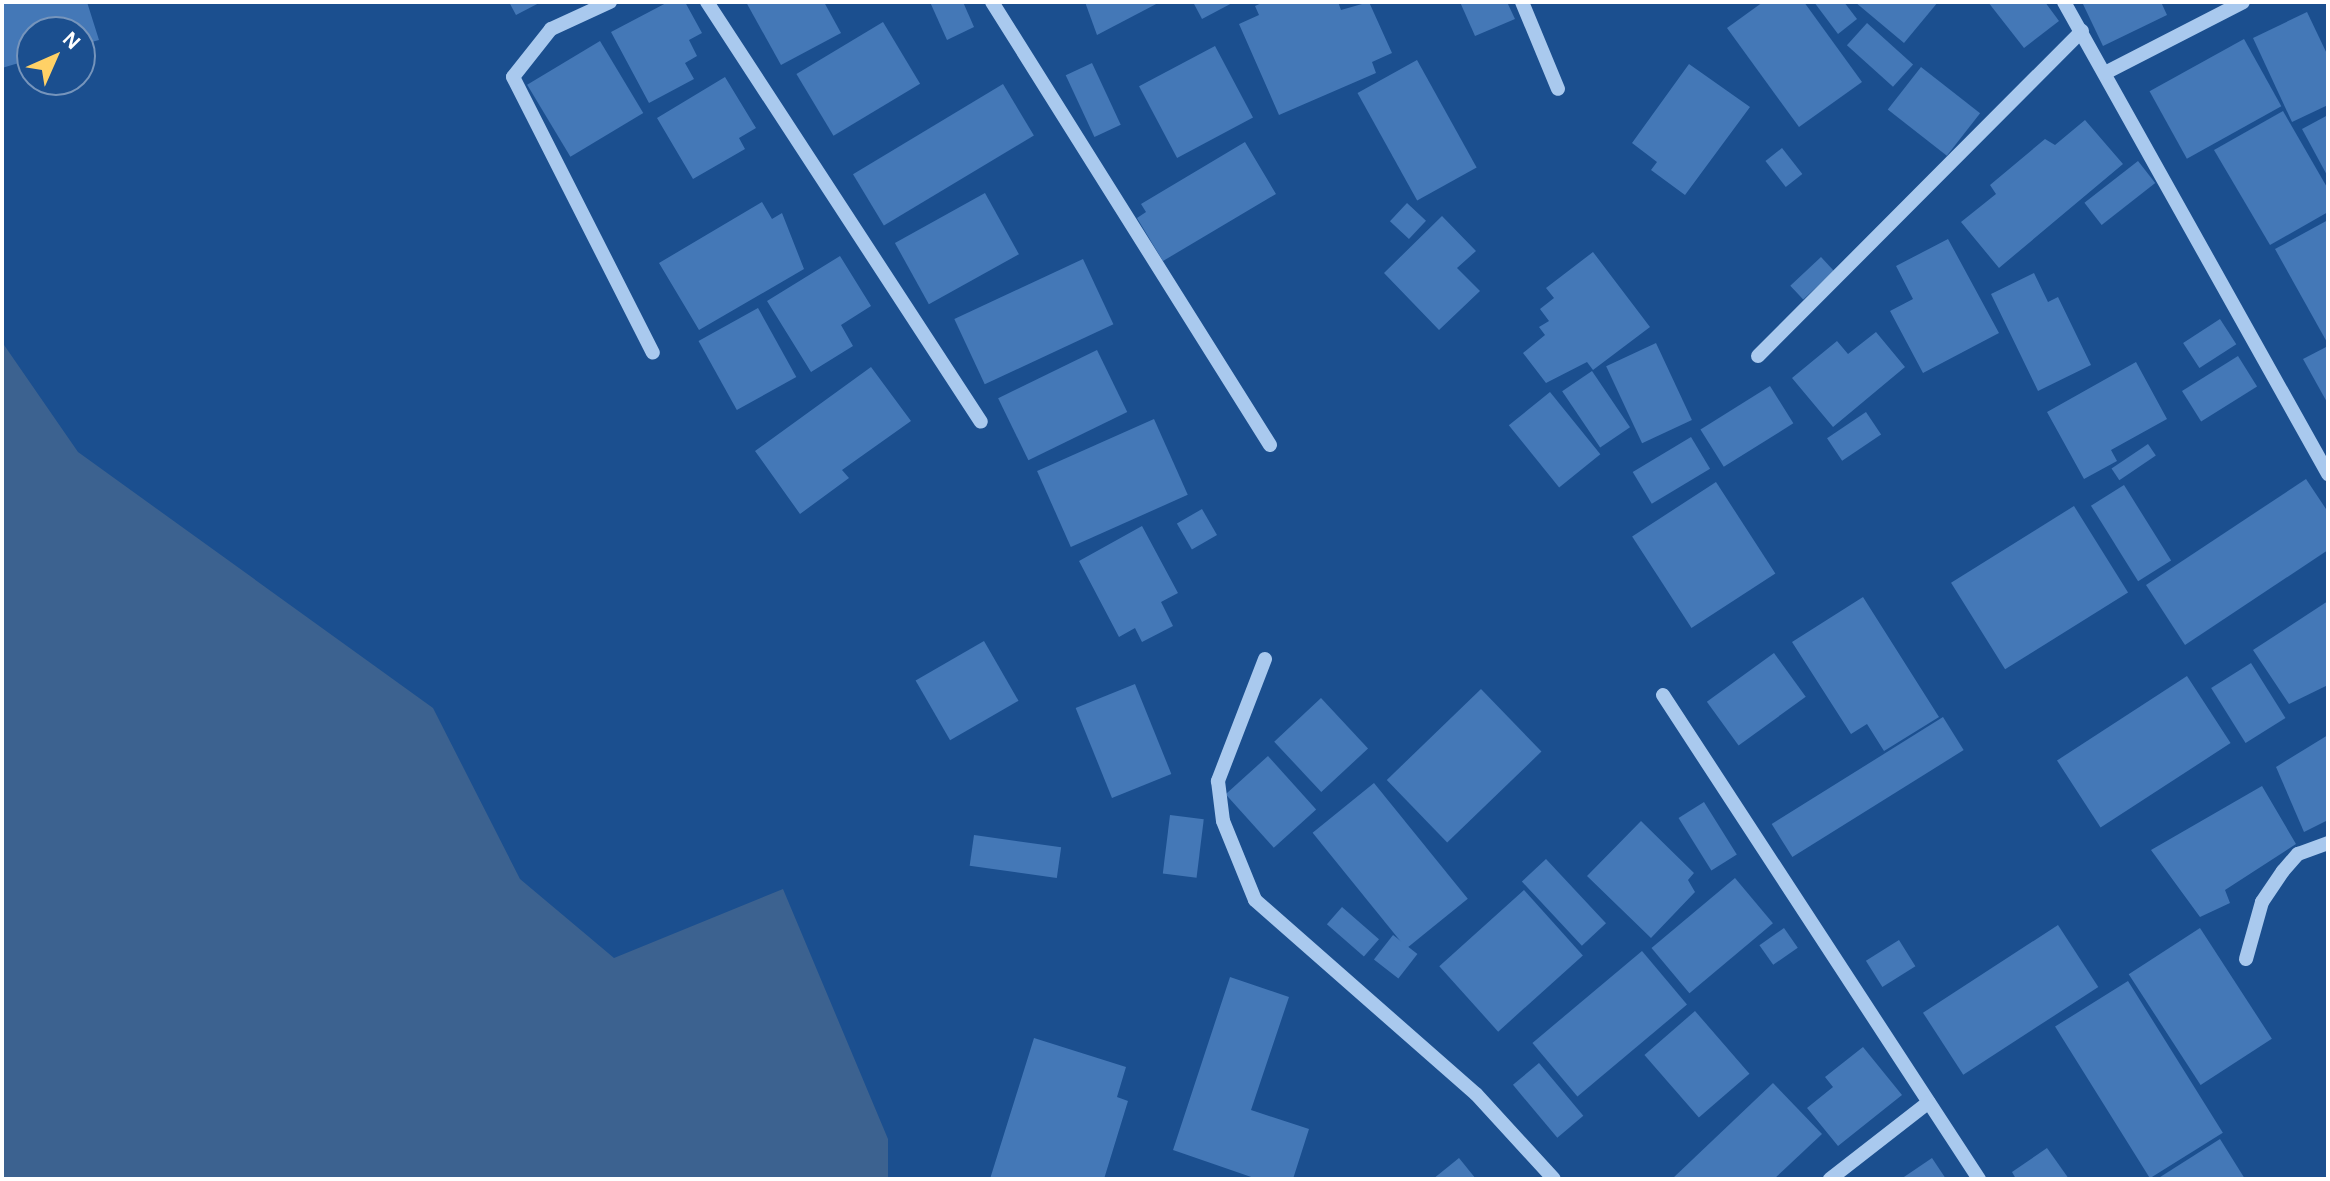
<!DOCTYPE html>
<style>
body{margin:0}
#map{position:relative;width:2330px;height:1181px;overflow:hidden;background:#1b4f8f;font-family:"Alegreya Sans",sans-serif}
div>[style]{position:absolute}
.water>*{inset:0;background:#3c6290}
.building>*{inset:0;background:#4478b7;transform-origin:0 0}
.minor>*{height:14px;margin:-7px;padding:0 7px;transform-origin:7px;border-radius:7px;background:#a9c9ee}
span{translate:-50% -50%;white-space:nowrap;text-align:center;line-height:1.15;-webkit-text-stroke:7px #1b4f8f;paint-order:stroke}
.frame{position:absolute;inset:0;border:4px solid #fff;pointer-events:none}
.north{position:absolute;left:16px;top:16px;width:80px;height:80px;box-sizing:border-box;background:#1b4f8f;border:2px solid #7695bc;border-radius:50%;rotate:45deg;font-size:22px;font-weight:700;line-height:32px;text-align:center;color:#fff}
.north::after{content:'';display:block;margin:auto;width:28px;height:36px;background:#ffd166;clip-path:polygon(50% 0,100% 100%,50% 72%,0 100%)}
</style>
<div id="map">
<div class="water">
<div style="clip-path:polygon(2px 342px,78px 452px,433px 708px,520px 879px,614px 958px,783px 889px,888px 1139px,888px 1179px,2px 1179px)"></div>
</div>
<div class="building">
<div style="clip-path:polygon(2px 2px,87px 2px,99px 40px,80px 45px,80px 32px,32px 32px,32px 59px,2px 68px)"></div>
<div style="clip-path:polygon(509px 2px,541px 2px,516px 15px)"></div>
<div style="clip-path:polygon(668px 2px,685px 2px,702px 33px,689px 40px,697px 56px,685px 63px,694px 79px,649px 103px,611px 32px)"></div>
<div style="clip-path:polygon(746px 2px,824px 2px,841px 33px,781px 65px)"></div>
<div style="clip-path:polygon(930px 2px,963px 2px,974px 27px,947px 40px)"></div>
<div style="clip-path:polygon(1085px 2px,1160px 2px,1097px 35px)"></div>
<div style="clip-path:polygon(1193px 2px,1234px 2px,1202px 19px)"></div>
<div style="clip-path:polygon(1264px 2px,1338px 2px,1341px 10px,1369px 2px,1392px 53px,1372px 62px,1376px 73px,1279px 115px,1239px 24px,1259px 15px,1255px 6px)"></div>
<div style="clip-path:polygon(1460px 2px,1507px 2px,1515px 19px,1475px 36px)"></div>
<div style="clip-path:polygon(1763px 2px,1804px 2px,1862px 82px,1799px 127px,1727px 28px)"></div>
<div style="clip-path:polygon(1814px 2px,1844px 2px,1857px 19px,1838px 34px)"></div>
<div style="clip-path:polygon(1855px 2px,1938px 2px,1904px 43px)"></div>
<div style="clip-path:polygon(1988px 2px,2045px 2px,2059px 21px,2024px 48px)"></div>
<div style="clip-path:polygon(2082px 2px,2161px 2px,2167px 15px,2103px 46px)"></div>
<div style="clip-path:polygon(2307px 12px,2328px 56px,2328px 105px,2292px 122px,2253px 38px)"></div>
<div style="left:883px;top:22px;width:72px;height:101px;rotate:59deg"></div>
<div style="left:1867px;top:23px;width:62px;height:30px;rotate:42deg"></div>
<div style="left:2244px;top:39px;width:77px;height:108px;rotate:61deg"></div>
<div style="left:600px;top:41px;width:84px;height:85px;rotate:59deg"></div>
<div style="left:1215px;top:46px;width:81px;height:86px;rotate:62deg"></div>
<div style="left:1417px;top:60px;width:123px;height:68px;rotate:61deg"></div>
<div style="left:1092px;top:63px;width:68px;height:29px;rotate:65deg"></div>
<div style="clip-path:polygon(1689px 64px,1750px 107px,1685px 195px,1651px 170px,1657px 162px,1632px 143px)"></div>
<div style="left:1921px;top:67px;width:75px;height:54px;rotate:38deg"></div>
<div style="clip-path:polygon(725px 77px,756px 128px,739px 138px,745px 149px,693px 179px,657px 118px)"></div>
<div style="left:1003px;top:84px;width:60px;height:175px;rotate:59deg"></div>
<div style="clip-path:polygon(2283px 111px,2328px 189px,2328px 212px,2270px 245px,2214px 150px)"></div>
<div style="clip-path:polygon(2328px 115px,2328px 177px,2302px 129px)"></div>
<div style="clip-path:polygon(2085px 120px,2123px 164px,1999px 268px,1961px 222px,1996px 194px,1990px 185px,2045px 139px,2055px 145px)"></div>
<div style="clip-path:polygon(1245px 142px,1276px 194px,1163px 261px,1137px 218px,1146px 212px,1141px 204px)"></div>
<div style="left:1782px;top:148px;width:33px;height:21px;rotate:52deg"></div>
<div style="left:2138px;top:161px;width:28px;height:68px;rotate:52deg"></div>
<div style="left:985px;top:193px;width:70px;height:103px;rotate:61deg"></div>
<div style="clip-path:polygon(762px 202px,772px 219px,782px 213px,804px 269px,699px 330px,659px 263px)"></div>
<div style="left:1407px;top:203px;width:26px;height:25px;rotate:43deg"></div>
<div style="clip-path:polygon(1442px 216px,1476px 251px,1457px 268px,1480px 291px,1439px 330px,1384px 273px)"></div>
<div style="clip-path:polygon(2328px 220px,2328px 344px,2275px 249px)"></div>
<div style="clip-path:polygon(1948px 239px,1999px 333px,1923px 373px,1890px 311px,1913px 299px,1896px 266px)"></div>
<div style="clip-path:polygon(1593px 252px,1650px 327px,1593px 370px,1587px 362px,1546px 383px,1523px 353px,1545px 335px,1539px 327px,1549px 321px,1540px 309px,1554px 298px,1546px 288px)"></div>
<div style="clip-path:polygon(840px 256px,871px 306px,841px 325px,853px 346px,811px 372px,767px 301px)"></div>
<div style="left:1821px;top:257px;width:19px;height:42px;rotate:47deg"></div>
<div style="left:1083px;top:259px;width:72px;height:142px;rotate:65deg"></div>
<div style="clip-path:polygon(2034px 273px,2048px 302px,2058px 297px,2091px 365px,2038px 391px,1991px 294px)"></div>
<div style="left:758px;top:308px;width:79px;height:68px;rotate:61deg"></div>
<div style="left:2220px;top:319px;width:30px;height:44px;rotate:57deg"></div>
<div style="clip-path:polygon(1876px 332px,1905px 367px,1833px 427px,1792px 378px,1837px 341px,1848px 354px)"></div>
<div style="left:1656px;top:343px;width:85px;height:55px;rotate:65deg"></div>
<div style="clip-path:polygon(2328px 346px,2328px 404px,2303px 359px)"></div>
<div style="left:1097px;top:350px;width:69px;height:110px;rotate:64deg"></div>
<div style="left:2238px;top:356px;width:36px;height:66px;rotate:58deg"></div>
<div style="clip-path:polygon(2136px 362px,2167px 419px,2111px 450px,2117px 461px,2084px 479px,2047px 412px)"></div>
<div style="clip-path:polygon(871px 367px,911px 421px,842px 470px,849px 478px,800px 514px,755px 451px)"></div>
<div style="left:1592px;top:371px;width:68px;height:36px;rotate:56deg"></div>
<div style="left:1770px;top:386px;width:44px;height:82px;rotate:58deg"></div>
<div style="left:1550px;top:392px;width:80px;height:53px;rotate:51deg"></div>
<div style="left:1866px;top:412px;width:27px;height:47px;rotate:56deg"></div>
<div style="left:1154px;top:419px;width:83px;height:128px;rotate:66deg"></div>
<div style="left:1691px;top:437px;width:37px;height:68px;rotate:59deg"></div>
<div style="left:2148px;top:444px;width:14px;height:44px;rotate:56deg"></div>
<div style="clip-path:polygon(2306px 479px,2328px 512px,2328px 550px,2185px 645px,2146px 585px)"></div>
<div style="left:1716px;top:482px;width:109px;height:100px;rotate:57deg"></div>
<div style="left:2124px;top:485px;width:89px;height:39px;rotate:58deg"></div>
<div style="left:2074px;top:506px;width:102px;height:145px;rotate:58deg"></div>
<div style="left:1202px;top:509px;width:30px;height:29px;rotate:60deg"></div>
<div style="clip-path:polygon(1142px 526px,1178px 593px,1161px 602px,1173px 626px,1142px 642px,1135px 628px,1119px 637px,1079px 561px)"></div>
<div style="clip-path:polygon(1863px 597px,1939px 717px,1884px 751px,1867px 724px,1851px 734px,1792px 642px)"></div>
<div style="clip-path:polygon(2328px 601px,2328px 685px,2289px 704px,2253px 650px)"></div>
<div style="left:984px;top:641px;width:69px;height:79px;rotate:60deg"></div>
<div style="left:1774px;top:653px;width:54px;height:83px;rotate:54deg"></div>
<div style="left:2251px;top:663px;width:65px;height:47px;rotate:58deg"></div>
<div style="left:2187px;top:676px;width:80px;height:155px;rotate:57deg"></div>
<div style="left:1135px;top:684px;width:97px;height:64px;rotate:68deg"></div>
<div style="left:1481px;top:689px;width:87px;height:131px;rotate:46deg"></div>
<div style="left:1321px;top:698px;width:69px;height:64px;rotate:47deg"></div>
<div style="left:1943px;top:717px;width:39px;height:202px;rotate:58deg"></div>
<div style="clip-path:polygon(2328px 735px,2328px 820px,2304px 832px,2276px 767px)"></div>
<div style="left:1268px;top:756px;width:72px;height:57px;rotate:48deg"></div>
<div style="left:1374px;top:783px;width:149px;height:79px;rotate:51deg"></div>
<div style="clip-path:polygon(2262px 786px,2296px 844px,2225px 890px,2230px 903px,2200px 917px,2151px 850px)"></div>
<div style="left:1704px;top:802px;width:62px;height:30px;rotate:58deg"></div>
<div style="left:1170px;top:815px;width:34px;height:59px;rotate:7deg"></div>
<div style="clip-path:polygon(1641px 821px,1694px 873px,1688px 880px,1695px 892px,1651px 938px,1587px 876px)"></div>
<div style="left:974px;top:835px;width:88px;height:31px;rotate:8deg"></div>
<div style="left:1546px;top:859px;width:88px;height:33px;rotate:47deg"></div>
<div style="left:1735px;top:878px;width:59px;height:109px;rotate:50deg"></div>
<div style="left:1524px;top:890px;width:88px;height:114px;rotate:48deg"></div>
<div style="left:1342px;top:907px;width:49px;height:23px;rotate:41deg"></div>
<div style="left:2058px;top:925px;width:74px;height:161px;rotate:57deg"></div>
<div style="left:1784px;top:928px;width:24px;height:30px;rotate:55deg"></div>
<div style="left:2200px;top:928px;width:132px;height:85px;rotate:57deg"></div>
<div style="left:1393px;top:935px;width:31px;height:31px;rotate:38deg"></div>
<div style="left:1899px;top:940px;width:31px;height:39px;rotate:58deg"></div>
<div style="left:1642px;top:951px;width:70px;height:143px;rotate:50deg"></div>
<div style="clip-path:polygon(1230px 977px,1289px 997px,1251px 1110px,1309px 1129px,1293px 1179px,1257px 1179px,1173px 1150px)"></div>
<div style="left:2128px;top:981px;width:179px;height:86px;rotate:58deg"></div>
<div style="left:1695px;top:1011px;width:83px;height:67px;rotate:49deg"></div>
<div style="clip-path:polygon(1034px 1038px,1126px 1067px,1117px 1097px,1128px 1101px,1104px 1179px,990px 1179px)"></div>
<div style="clip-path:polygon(1863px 1047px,1902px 1095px,1838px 1146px,1807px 1108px,1833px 1087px,1825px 1077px)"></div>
<div style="left:1539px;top:1063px;width:69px;height:34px;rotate:50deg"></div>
<div style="clip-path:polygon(1773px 1083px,1822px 1134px,1774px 1179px,1672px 1179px)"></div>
<div style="clip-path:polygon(2220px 1139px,2245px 1179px,2157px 1179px)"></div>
<div style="clip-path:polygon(2047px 1148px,2069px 1179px,2016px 1179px,2012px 1172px)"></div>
<div style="clip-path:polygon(1459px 1158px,1476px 1179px,1433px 1179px)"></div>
<div style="clip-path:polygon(1932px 1158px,1946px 1179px,1901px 1179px)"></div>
</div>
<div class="minor">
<div style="left:610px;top:2px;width:65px;rotate:155.4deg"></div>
<div style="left:551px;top:29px;width:61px;rotate:128.4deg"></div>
<div style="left:513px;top:77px;width:309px;rotate:63.1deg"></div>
<div style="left:707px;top:2px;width:501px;rotate:56.88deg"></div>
<div style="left:992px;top:2px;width:523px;rotate:57.89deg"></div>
<div style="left:1522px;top:2px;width:94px;rotate:67.5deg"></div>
<div style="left:2064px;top:2px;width:541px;rotate:60.78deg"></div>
<div style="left:2105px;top:73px;width:155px;rotate:-27.2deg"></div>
<div style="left:1758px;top:356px;width:459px;rotate:-45.1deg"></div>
<div style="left:1265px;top:659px;width:131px;rotate:111.1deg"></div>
<div style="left:1218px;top:781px;width:40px;rotate:82.9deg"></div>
<div style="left:1223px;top:821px;width:85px;rotate:67.9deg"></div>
<div style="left:1255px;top:900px;width:294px;rotate:41.3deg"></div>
<div style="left:1476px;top:1094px;width:115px;rotate:47.5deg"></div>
<div style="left:1663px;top:695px;width:578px;rotate:56.86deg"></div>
<div style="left:2246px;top:959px;width:59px;rotate:-74.3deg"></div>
<div style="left:2262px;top:902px;width:37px;rotate:-56deg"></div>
<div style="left:2283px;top:871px;width:23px;rotate:-49deg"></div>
<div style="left:2298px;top:854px;width:32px;rotate:-20deg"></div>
<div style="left:1830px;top:1179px;width:125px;rotate:-37.9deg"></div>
</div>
<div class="frame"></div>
<div class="north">N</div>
</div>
